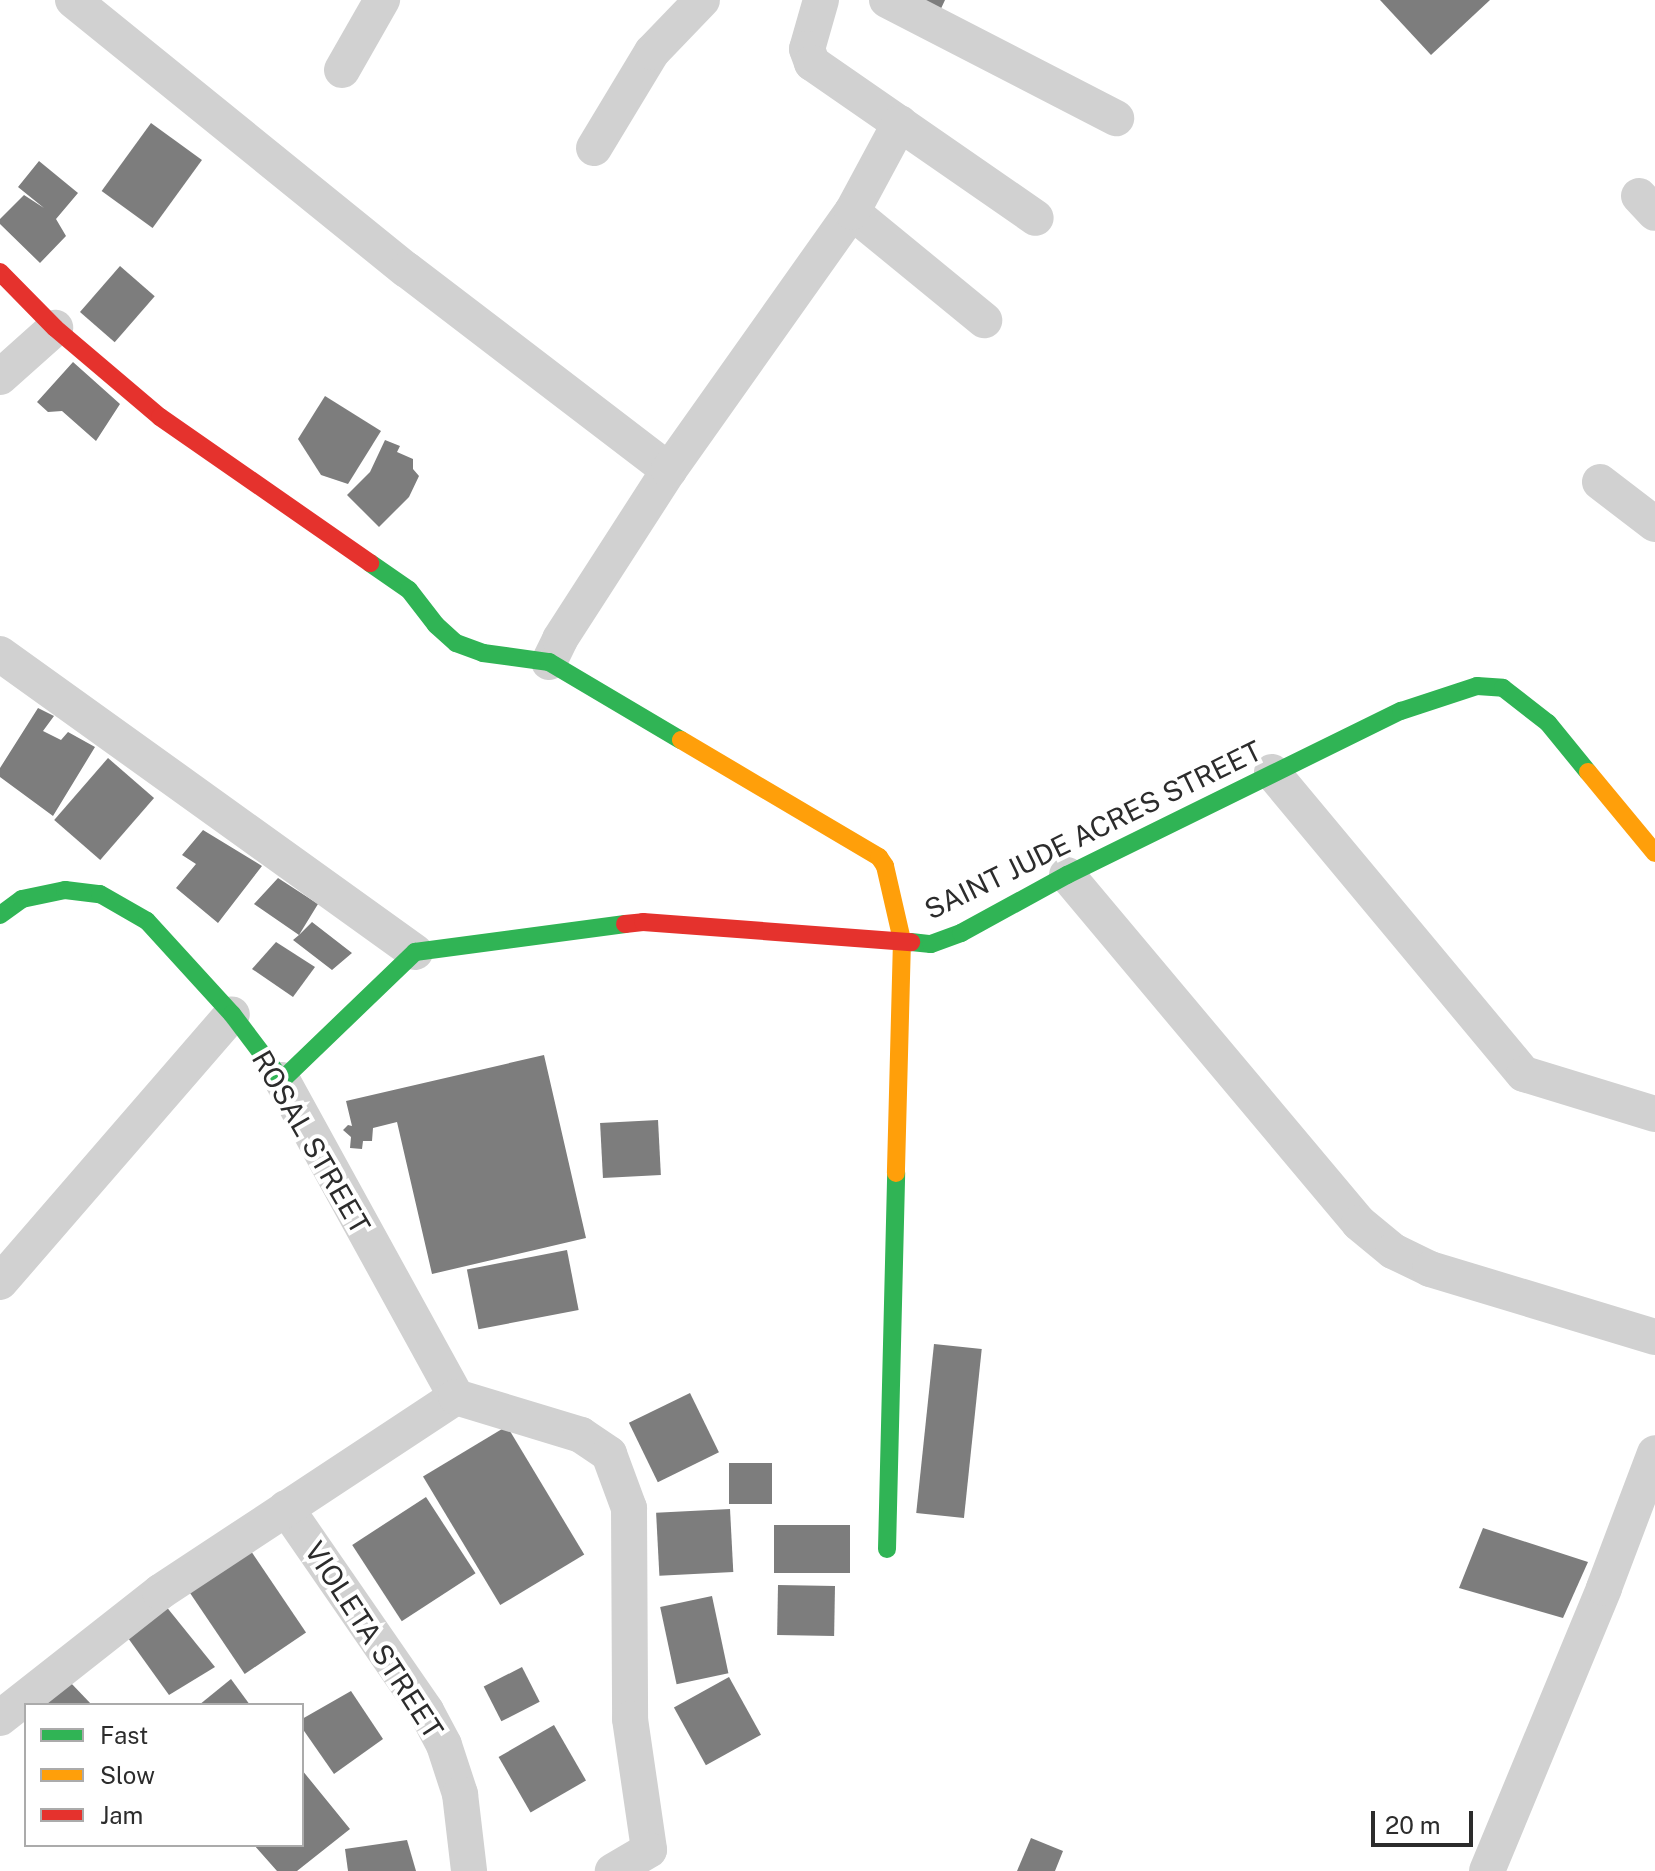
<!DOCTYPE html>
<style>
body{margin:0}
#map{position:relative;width:1655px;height:1871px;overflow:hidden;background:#fff;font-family:"Public Sans",sans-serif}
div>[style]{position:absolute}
.building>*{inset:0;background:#7d7d7d;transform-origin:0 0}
.street>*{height:36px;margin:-18px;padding:0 18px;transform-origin:18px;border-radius:18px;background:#d1d1d1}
.fast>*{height:18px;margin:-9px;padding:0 9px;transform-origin:9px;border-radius:9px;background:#30b455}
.slow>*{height:18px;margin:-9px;padding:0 9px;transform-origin:9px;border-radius:9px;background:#ff9f0a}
.jam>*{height:18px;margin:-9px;padding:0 9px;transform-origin:9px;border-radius:9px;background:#e5322d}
span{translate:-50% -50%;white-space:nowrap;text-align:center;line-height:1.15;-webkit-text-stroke:8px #fff;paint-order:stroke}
.street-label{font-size:28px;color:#2c2c2c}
.legend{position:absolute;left:24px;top:1703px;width:280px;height:144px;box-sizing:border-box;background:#fff;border:2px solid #ababab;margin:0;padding:10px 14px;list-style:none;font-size:24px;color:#2c2c2c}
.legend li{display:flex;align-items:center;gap:16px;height:40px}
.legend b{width:40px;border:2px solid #ababab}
.scale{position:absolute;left:1371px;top:1811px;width:102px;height:36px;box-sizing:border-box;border:4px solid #2c2c2c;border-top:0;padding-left:10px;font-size:24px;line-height:28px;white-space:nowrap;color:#2c2c2c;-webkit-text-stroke:6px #fff;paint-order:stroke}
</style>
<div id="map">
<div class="building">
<div style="clip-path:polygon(907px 0,945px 0,938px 15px)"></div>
<div style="clip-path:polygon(1380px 0,1490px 0,1431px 55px)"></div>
<div style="left:151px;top:123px;width:63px;height:84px;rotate:36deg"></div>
<div style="clip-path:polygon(39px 161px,78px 193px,56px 219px,66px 236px,40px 263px,0 224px,0 219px,24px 195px,44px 208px,18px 187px)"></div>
<div style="left:120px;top:266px;width:46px;height:61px;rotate:41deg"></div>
<div style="clip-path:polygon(73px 362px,120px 404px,96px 441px,62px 411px,48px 412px,37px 402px)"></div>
<div style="clip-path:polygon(325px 396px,381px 431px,348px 484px,321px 475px,298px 439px)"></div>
<div style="clip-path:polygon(385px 440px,400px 446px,397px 452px,413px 459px,413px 469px,419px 476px,409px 497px,379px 527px,347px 495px,370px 472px)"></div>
<div style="clip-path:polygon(38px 708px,54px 716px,43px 731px,61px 740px,68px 732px,95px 747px,53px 816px,0 777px,0 768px)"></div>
<div style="left:108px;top:758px;width:61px;height:82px;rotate:41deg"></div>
<div style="clip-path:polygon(203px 830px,262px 866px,218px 923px,176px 888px,196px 864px,182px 855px)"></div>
<div style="clip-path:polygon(278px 878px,318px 904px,299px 935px,312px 922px,352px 953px,332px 970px,293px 940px,299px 935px,254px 904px)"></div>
<div style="clip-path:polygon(276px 942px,315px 967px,293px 997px,252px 969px)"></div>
<div style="clip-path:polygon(544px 1055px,586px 1238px,432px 1274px,397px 1122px,373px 1128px,372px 1141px,363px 1141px,362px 1149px,350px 1148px,351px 1137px,343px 1130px,348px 1125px,352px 1126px,346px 1101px)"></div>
<div style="left:658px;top:1120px;width:55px;height:58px;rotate:87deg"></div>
<div style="left:567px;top:1250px;width:61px;height:102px;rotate:79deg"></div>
<div style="left:934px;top:1344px;width:48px;height:170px;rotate:6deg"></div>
<div style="left:690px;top:1393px;width:66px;height:68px;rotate:64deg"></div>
<div style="left:507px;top:1426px;width:150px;height:98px;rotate:59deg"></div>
<div style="left:772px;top:1463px;width:41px;height:43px;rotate:90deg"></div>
<div style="left:426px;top:1497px;width:91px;height:88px;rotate:57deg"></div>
<div style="left:730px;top:1509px;width:63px;height:74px;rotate:87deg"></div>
<div style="left:850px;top:1525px;width:48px;height:76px;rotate:90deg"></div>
<div style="clip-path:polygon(1483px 1528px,1588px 1562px,1563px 1618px,1459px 1588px)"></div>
<div style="left:249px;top:1548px;width:102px;height:74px;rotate:56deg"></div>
<div style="left:778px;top:1585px;width:57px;height:50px;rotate:1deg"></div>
<div style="left:712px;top:1596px;width:79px;height:53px;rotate:78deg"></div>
<div style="clip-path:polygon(165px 1605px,215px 1667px,169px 1695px,128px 1638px)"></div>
<div style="left:522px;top:1667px;width:39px;height:43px;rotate:63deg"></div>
<div style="left:729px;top:1677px;width:66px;height:63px;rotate:61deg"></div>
<div style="clip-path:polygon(231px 1679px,250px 1705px,199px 1705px)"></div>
<div style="clip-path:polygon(69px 1681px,92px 1705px,37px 1705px)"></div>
<div style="clip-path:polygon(351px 1691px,383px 1739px,334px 1774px,302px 1728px,302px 1719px)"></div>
<div style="left:554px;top:1725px;width:64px;height:64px;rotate:60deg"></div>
<div style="clip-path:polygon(302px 1770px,350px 1829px,297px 1871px,277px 1871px,254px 1845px,302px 1845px)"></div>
<div style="clip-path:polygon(1031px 1838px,1063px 1851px,1055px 1871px,1017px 1871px)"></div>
<div style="clip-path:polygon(407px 1840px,416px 1871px,348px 1871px,345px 1849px)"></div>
</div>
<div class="street">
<div style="left:73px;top:0;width:429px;rotate:39deg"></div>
<div style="left:407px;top:270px;width:330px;rotate:37.4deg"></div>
<div style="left:821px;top:0;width:51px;rotate:105.9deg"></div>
<div style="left:807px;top:49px;width:15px;rotate:70deg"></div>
<div style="left:812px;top:63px;width:272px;rotate:34.7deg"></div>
<div style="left:887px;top:0;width:258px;rotate:27.3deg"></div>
<div style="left:342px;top:70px;width:81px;rotate:-60.3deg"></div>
<div style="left:594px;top:148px;width:112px;rotate:-58.9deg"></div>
<div style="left:652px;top:52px;width:72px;rotate:-46.1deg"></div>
<div style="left:1639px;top:196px;width:23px;rotate:47deg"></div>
<div style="left:852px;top:212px;width:171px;rotate:39.3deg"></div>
<div style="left:0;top:377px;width:74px;rotate:-41.7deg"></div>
<div style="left:1600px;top:482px;width:69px;rotate:37.4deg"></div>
<div style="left:0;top:654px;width:511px;rotate:35.68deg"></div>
<div style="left:549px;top:662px;width:25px;rotate:-64deg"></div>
<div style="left:560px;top:639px;width:201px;rotate:-57.2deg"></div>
<div style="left:669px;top:470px;width:316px;rotate:-54.7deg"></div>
<div style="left:852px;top:212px;width:101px;rotate:-61.7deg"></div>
<div style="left:1272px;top:772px;width:393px;rotate:50.2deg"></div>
<div style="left:1524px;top:1074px;width:137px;rotate:17deg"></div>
<div style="left:1067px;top:875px;width:454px;rotate:50deg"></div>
<div style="left:1359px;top:1223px;width:44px;rotate:39.5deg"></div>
<div style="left:1393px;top:1251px;width:41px;rotate:25.9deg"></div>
<div style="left:1430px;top:1269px;width:235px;rotate:16.8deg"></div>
<div style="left:282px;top:1080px;width:362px;rotate:61.2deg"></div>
<div style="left:0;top:1282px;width:354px;rotate:-49.1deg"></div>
<div style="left:286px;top:1508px;width:247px;rotate:55.4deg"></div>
<div style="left:426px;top:1711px;width:38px;rotate:62deg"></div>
<div style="left:444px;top:1745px;width:52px;rotate:71.9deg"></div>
<div style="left:460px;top:1794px;width:78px;rotate:83.3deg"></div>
<div style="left:0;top:1718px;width:204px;rotate:-38.2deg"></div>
<div style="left:160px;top:1592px;width:354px;rotate:-33.4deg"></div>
<div style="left:456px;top:1397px;width:131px;rotate:16.9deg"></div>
<div style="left:581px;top:1435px;width:34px;rotate:34deg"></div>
<div style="left:609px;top:1454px;width:58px;rotate:69.7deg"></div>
<div style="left:629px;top:1508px;width:211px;rotate:89.7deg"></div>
<div style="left:630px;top:1719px;width:132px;rotate:81.7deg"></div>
<div style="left:649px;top:1850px;width:42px;rotate:149.7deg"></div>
<div style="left:1487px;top:1871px;width:306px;rotate:-67.5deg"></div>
<div style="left:1604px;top:1588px;width:144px;rotate:-69.3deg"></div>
</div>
<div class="fast">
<div style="left:370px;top:563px;width:47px;rotate:34.7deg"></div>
<div style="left:409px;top:590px;width:44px;rotate:52.4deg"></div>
<div style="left:436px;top:625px;width:27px;rotate:42deg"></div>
<div style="left:456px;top:643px;width:29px;rotate:20deg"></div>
<div style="left:483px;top:653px;width:67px;rotate:7.8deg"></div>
<div style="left:549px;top:662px;width:153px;rotate:30.6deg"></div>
<div style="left:0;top:915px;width:27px;rotate:-36deg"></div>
<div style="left:22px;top:899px;width:44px;rotate:-11.8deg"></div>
<div style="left:65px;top:890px;width:35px;rotate:7deg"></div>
<div style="left:100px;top:894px;width:54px;rotate:29.9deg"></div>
<div style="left:147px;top:921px;width:126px;rotate:47.6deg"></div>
<div style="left:232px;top:1014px;width:83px;rotate:52.9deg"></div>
<div style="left:282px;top:1080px;width:185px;rotate:-43.9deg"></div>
<div style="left:415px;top:952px;width:212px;rotate:-7.6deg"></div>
<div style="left:911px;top:942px;width:20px;rotate:6deg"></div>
<div style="left:931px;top:944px;width:32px;rotate:-20deg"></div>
<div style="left:961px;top:933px;width:121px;rotate:-28.7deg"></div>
<div style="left:1067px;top:875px;width:372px;rotate:-26.2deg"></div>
<div style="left:1401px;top:711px;width:80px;rotate:-18.2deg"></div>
<div style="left:1477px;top:686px;width:26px;rotate:4deg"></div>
<div style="left:1503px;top:688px;width:57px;rotate:37.9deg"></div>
<div style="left:1548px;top:723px;width:63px;rotate:50.8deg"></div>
<div style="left:887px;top:1549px;width:376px;rotate:-88.6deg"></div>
</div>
<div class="slow">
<div style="left:681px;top:740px;width:230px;rotate:30.6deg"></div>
<div style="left:879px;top:857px;width:11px;rotate:56deg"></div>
<div style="left:885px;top:866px;width:76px;rotate:77.1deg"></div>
<div style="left:902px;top:940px;width:233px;rotate:91.5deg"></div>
<div style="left:1588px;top:772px;width:105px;rotate:50.4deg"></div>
</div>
<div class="jam">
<div style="left:0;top:272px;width:78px;rotate:45.5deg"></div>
<div style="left:55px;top:328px;width:138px;rotate:40.3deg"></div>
<div style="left:160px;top:417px;width:256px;rotate:34.8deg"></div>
<div style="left:625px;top:924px;width:18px;rotate:-6deg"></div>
<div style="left:643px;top:922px;width:269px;rotate:4.3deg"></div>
</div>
<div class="street-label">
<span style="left:1093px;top:830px;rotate:-26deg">SAINT JUDE ACRES STREET</span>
<span style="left:311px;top:1142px;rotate:60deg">ROSAL STREET</span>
<span style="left:374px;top:1640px;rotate:57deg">VIOLETA STREET</span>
</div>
<ul class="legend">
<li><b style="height:10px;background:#30b455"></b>Fast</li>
<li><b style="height:10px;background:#ff9f0a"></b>Slow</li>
<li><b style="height:10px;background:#e5322d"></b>Jam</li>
</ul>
<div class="scale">20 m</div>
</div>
